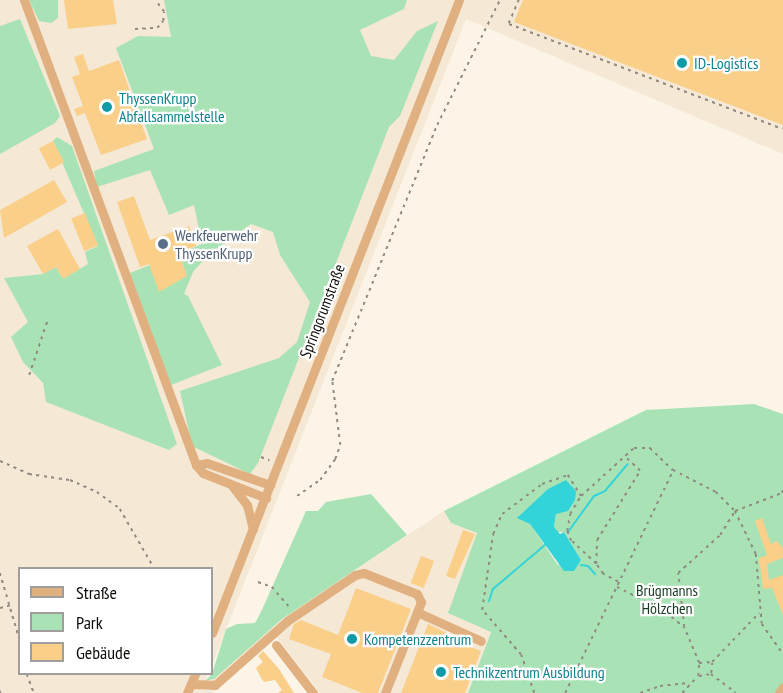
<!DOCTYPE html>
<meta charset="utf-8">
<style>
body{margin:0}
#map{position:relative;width:783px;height:693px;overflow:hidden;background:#fcf4e7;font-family:"PT Sans Narrow",sans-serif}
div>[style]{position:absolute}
.built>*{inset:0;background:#f5e9d5}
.green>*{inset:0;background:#a9e3b5}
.water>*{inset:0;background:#33d4d9}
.stream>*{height:2px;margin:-1px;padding:0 1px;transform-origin:1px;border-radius:1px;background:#33d4d9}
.building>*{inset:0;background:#f9cf89;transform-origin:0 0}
.path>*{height:1.5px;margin-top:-0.75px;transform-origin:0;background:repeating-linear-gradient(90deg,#908a82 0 3px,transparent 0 7.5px)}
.minor>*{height:9px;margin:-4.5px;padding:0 4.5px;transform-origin:4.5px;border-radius:4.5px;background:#e0b081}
.dots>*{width:16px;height:16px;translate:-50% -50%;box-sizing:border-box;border:3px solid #fff;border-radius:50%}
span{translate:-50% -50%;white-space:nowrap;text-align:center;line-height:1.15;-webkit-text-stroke:4.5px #fff;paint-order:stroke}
.culture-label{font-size:16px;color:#0d838f}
.left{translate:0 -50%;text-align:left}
.service-label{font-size:16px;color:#4e5e75}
.street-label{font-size:16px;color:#0e0c08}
.park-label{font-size:16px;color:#183c22}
.legend{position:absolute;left:18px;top:567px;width:195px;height:108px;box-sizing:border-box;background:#fff;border:2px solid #9f9e9c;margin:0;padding:8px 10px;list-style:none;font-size:18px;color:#0e0c08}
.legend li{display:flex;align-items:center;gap:12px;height:30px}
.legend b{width:30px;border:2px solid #9f9e9c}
</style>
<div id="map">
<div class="built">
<div style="clip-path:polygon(0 0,783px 0,783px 154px,466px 19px,212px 665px,212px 568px,20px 568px,20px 674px,208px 674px,205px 681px,210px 682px,282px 619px,444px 511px,451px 523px,477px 533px,491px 631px,468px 693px,320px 693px,277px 638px,212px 693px,0 693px)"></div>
</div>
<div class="green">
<div style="clip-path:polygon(29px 0,58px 0,58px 18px,51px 23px,39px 21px)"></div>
<div style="clip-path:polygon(164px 0,407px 0,404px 9px,360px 30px,371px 56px,394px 60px,417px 31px,438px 21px,400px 116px,389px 127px,258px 463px,250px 474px,192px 446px,180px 391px,279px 358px,297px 342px,310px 302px,280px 255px,273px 232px,251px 224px,208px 255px,193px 272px,184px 294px,188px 296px,222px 365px,171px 385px,130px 273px,202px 244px,194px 205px,169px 215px,150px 170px,97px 187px,94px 171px,154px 149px,116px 48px,138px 36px,171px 37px)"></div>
<div style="clip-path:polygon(20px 19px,60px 116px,55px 123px,0 154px,0 26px)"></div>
<div style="clip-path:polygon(57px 137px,72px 146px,177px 444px,169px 450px,46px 402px,43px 383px,23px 362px,11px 337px,28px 322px,4px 278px,43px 274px,56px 267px,63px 279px,88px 264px,85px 252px,98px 246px,53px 141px)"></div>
<div style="clip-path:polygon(evenodd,754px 404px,783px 414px,783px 693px,468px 693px,491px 632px,448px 613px,477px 533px,451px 523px,444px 511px,646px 410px,754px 404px,575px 500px,556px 514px,554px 527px,556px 532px,564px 532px,581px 560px,558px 565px,530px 524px,575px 500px)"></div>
<div style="clip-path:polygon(371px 494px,407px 535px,282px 619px,214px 679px,205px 681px,212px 674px,226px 629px,237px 624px,255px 623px,261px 612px,306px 511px,318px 511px,326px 502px)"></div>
</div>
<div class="water">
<div style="clip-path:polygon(566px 480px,576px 491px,575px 500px,568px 511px,556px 514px,554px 527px,560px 534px,564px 532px,581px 560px,574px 571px,564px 571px,530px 524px,517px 518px,548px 489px)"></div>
</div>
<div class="stream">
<div style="left:568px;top:532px;width:44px;rotate:-54.2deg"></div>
<div style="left:594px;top:496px;width:12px;rotate:-24deg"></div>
<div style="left:605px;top:491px;width:35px;rotate:-50deg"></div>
<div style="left:581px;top:565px;width:7px;rotate:8deg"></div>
<div style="left:588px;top:566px;width:11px;rotate:49deg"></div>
<div style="left:489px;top:601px;width:13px;rotate:-72deg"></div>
<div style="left:493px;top:589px;width:70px;rotate:-40.3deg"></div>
</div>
<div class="building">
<div style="clip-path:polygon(64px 0,113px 0,117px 24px,68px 29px)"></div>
<div style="clip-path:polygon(523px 0,783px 0,783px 125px,514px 22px)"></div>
<div style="clip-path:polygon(83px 54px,89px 71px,119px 60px,147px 139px,101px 155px,85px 113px,77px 116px,74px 109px,83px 106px,72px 77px,80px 74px,74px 57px)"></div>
<div style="left:53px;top:141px;width:24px;height:16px;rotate:62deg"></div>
<div style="clip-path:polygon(54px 180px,67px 202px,4px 238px,0 210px)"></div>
<div style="clip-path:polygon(134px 196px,150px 240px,189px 226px,196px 246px,179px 252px,187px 276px,159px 292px,149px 264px,140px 267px,117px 202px)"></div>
<div style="left:85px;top:213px;width:35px;height:15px;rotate:68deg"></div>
<div style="clip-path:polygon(58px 229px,80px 269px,63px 279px,56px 267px,43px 274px,27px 246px)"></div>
<div style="clip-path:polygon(762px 518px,771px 544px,777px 541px,783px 548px,783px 558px,767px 564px,769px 580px,783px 575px,783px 615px,772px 588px,763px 589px,759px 558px,767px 555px,755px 521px)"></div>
<div style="clip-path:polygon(463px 530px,475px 534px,455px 579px,446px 576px)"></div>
<div style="left:421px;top:556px;width:14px;height:29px;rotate:21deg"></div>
<div style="clip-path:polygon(356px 588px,411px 609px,378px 693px,362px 693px,322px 677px,331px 654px,289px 639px,294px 624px,301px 620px,338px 635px)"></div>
<div style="clip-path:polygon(428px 624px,451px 635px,450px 639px,481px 651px,465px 693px,401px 693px)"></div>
<div style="clip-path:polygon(263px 651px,279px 669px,294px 693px,278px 693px,282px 690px,275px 680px,264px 682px,260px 676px,256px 668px,263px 662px,258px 656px)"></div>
</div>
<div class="path">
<div style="left:519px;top:0;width:26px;rotate:113deg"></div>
<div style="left:509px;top:24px;width:293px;rotate:21deg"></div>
<div style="left:135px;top:29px;width:22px;rotate:-3deg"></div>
<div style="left:157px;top:28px;width:9px;rotate:-49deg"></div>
<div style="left:163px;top:21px;width:9px;rotate:-84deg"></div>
<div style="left:164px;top:12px;width:15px;rotate:-127deg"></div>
<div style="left:29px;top:375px;width:59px;rotate:-71.3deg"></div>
<div style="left:261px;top:457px;width:9px;rotate:21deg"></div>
<div style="left:0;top:461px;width:32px;rotate:24deg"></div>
<div style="left:29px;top:474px;width:41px;rotate:8.3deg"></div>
<div style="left:70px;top:480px;width:30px;rotate:24deg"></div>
<div style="left:97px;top:492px;width:29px;rotate:36deg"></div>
<div style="left:120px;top:509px;width:68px;rotate:60deg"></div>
<div style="left:297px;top:496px;width:28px;rotate:-35deg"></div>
<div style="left:320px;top:480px;width:26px;rotate:-54deg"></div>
<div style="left:335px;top:459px;width:15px;rotate:-70deg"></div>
<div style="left:340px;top:445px;width:64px;rotate:-97.1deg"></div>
<div style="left:332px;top:381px;width:277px;rotate:-67.7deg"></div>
<div style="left:437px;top:125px;width:140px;rotate:-63.3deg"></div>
<div style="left:596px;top:564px;width:34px;rotate:-137deg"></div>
<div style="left:571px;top:541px;width:11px;rotate:-112deg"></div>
<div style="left:567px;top:531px;width:17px;rotate:-80deg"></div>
<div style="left:570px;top:514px;width:21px;rotate:-59deg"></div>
<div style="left:581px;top:496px;width:72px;rotate:-42.2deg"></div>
<div style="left:634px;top:448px;width:16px"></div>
<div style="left:650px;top:448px;width:32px;rotate:44deg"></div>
<div style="left:673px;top:470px;width:48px;rotate:27.1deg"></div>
<div style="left:716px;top:492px;width:27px;rotate:45deg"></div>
<div style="left:735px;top:511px;width:48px;rotate:64deg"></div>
<div style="left:756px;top:554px;width:70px;rotate:85.1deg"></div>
<div style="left:762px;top:624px;width:37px;rotate:55deg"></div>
<div style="left:0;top:573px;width:71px;rotate:73.6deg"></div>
<div style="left:258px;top:582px;width:15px;rotate:20deg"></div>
<div style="left:272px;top:587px;width:29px;rotate:49deg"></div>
<div style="left:618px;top:582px;width:17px;rotate:-152deg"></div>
<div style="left:603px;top:574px;width:12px;rotate:-125deg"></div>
<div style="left:596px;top:564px;width:24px;rotate:-88deg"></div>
<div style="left:597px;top:540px;width:81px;rotate:-58.1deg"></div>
<div style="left:640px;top:471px;width:19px;rotate:-137deg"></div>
<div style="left:617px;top:587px;width:55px;rotate:27deg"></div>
<div style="left:666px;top:612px;width:23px;rotate:40deg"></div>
<div style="left:0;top:608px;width:11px;rotate:-15deg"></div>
<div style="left:699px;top:663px;width:39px;rotate:-113deg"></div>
<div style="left:684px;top:627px;width:54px;rotate:-96.3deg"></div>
<div style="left:678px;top:573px;width:57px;rotate:-42.1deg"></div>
<div style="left:720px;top:535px;width:28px;rotate:-58deg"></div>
<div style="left:735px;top:511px;width:50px;rotate:-21deg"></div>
<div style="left:782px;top:493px;width:4px;rotate:-76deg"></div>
<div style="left:711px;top:673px;width:10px;rotate:-84deg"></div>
<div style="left:27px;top:674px;width:20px;rotate:70deg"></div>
<div style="left:699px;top:676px;width:12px;rotate:-9deg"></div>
<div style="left:711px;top:674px;width:31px;rotate:37deg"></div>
<div style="left:0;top:691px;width:2px;rotate:63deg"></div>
<div style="left:534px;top:693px;width:40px;rotate:-108.9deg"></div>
<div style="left:521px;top:655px;width:60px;rotate:-130.9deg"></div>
<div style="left:482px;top:610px;width:77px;rotate:-81.8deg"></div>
<div style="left:493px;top:534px;width:22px;rotate:-66deg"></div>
<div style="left:502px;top:514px;width:50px;rotate:-36.9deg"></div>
<div style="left:542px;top:484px;width:28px;rotate:-19deg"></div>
<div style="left:568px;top:475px;width:25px;rotate:58deg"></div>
<div style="left:565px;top:693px;width:247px;rotate:-64.1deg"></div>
<div style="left:640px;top:693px;width:21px;rotate:-19deg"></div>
<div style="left:660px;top:686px;width:30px;rotate:-6deg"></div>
<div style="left:682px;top:693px;width:23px;rotate:-47deg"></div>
<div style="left:698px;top:676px;width:13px;rotate:-86deg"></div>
<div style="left:699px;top:663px;width:13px;rotate:-4deg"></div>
<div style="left:712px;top:662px;width:68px;rotate:-46.2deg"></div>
</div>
<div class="minor">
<div style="left:24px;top:0;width:496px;rotate:69.7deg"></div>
<div style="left:196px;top:465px;width:11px;rotate:49deg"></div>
<div style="left:203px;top:473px;width:68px;rotate:21.6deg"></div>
<div style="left:196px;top:465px;width:11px;rotate:-10deg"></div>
<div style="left:207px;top:463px;width:67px;rotate:19.2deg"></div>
<div style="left:233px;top:487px;width:23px;rotate:52deg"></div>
<div style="left:247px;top:505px;width:25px;rotate:76deg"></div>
<div style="left:417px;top:612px;width:70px;rotate:24.4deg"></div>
<div style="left:212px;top:633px;width:679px;rotate:-68.68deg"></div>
<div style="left:276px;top:645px;width:61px;rotate:52.4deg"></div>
<div style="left:191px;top:684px;width:24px;rotate:2deg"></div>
<div style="left:215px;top:685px;width:96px;rotate:-41.6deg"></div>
<div style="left:287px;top:621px;width:82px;rotate:-34.1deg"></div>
<div style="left:355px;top:575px;width:9px;rotate:-13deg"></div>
<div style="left:364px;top:573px;width:57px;rotate:21.6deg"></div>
<div style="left:417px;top:594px;width:9px;rotate:63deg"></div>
<div style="left:421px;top:602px;width:98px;rotate:111.6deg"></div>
<div style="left:187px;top:693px;width:21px;rotate:-67deg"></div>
<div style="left:779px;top:693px;width:7px;rotate:-56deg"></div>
</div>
<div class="dots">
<div style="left:682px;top:63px;background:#0f9aa8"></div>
<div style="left:107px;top:107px;background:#0f9aa8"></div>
<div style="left:163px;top:244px;background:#5c6f8a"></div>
<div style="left:352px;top:639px;background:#0f9aa8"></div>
<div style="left:441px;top:672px;background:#0f9aa8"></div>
</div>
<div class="culture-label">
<span class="left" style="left:694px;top:63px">ID-Logistics</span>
<span class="left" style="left:119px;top:107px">ThyssenKrupp<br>Abfallsammelstelle</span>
<span class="left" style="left:364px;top:639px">Kompetenzzentrum</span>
<span class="left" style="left:453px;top:672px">Technikzentrum Ausbildung</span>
</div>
<div class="service-label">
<span class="left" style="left:175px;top:244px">Werkfeuerwehr<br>ThyssenKrupp</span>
</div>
<div class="street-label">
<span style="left:322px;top:311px;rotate:-69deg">Springorumstraße</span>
</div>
<div class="park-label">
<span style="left:667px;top:599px">Brügmanns<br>Hölzchen</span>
</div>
<ul class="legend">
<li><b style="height:8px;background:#e0b081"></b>Straße</li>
<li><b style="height:16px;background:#a9e3b5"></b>Park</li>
<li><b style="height:16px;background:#f9cf89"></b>Gebäude</li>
</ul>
</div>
